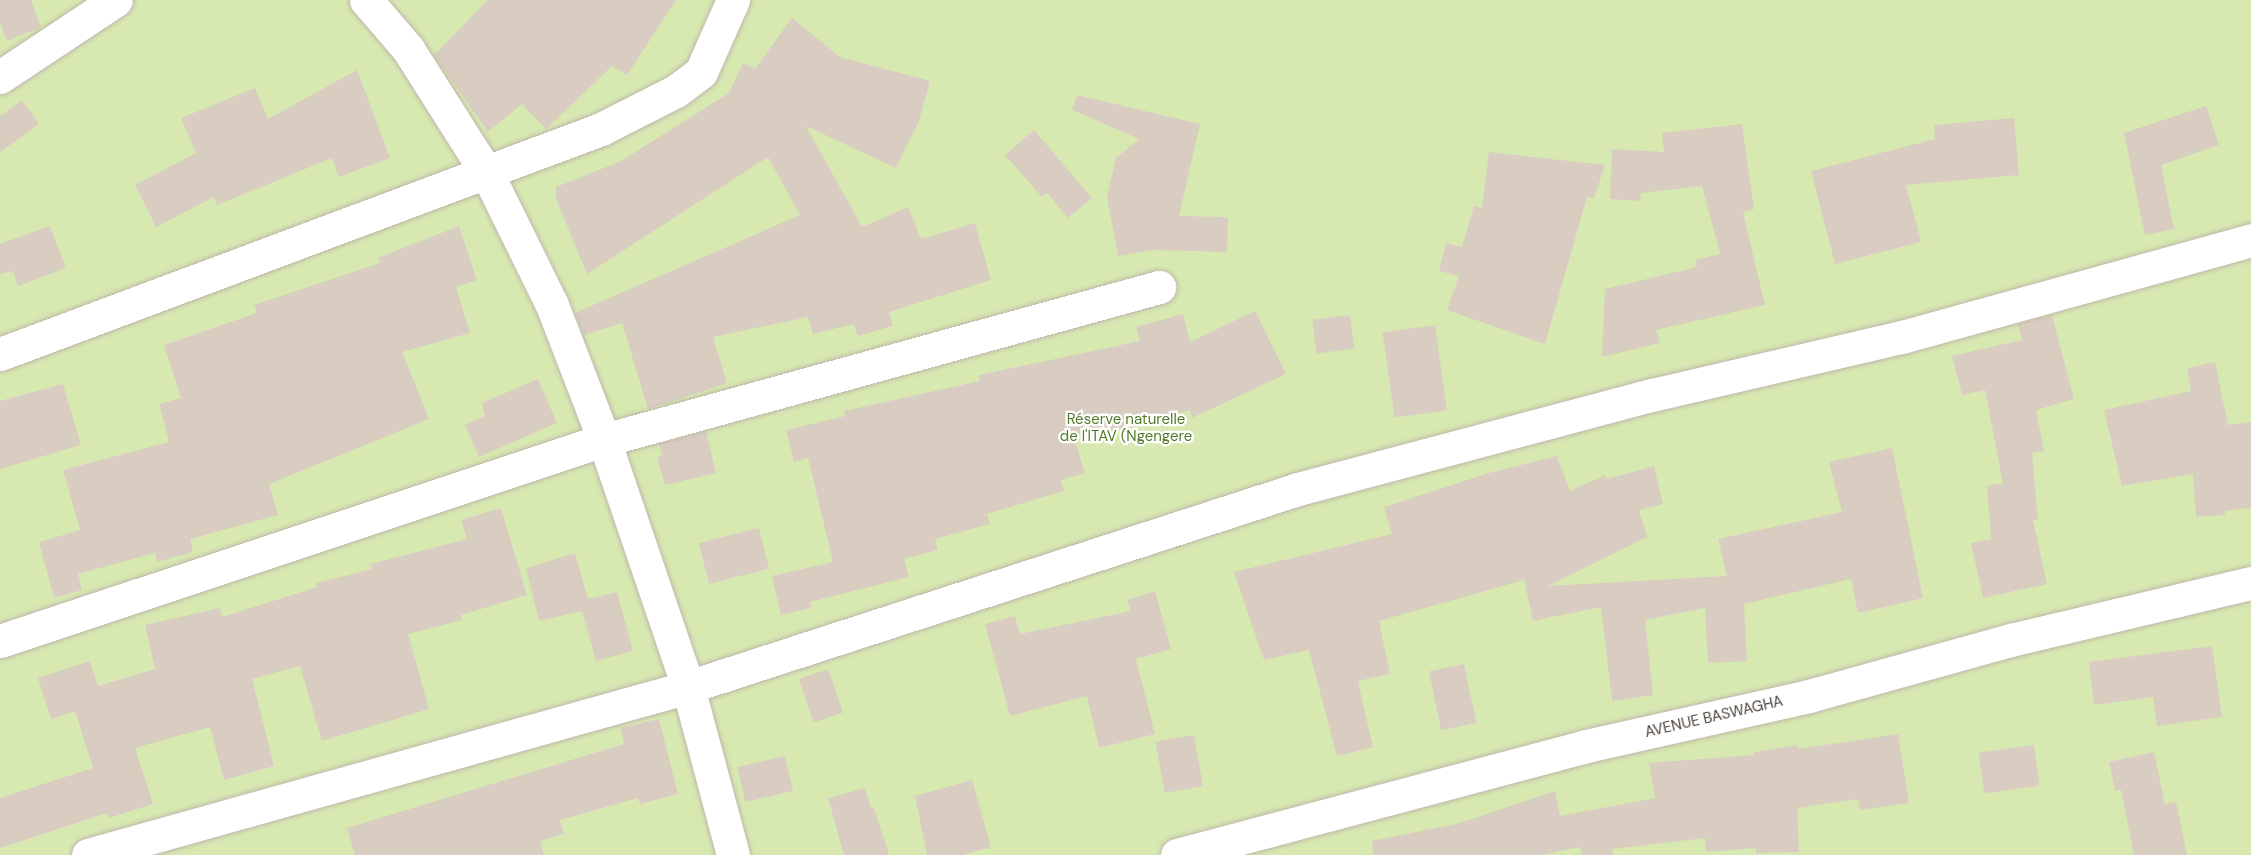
<!DOCTYPE html>
<meta charset="utf-8">
<style>
body{margin:0}
#map{position:relative;width:2251px;height:855px;overflow:hidden;background:#f4efe9;font-family:"DM Sans",sans-serif}
div>[style]{position:absolute}
.green>*{inset:0;background:#d7e9b1;transform-origin:0 0}
.building>*{inset:0;background:#d9cdc1;transform-origin:0 0}
.roads{filter:drop-shadow(0 0 2px #c0b6ab) drop-shadow(0 0 2px #c0b6ab)}
.minor>*{height:33px;margin:-16.5px;padding:0 16.5px;transform-origin:16.5px;border-radius:16.5px;background:#fff}
span{translate:-50% -50%;white-space:nowrap;text-align:center;line-height:1.15;-webkit-text-stroke:4.5px #fff;paint-order:stroke}
.park-label{font-size:15px;color:#527b29}
.street-label{font-size:15px;color:#483f37}
</style>
<div id="map">
<div class="green">
<div style="left:0;top:0;width:2251px;height:855px"></div>
</div>
<div class="building">
<div style="clip-path:polygon(0 0,31px 0,41px 27px,7px 41px,0 22px)"></div>
<div style="clip-path:polygon(488px 0,676px 0,627px 75px,612px 66px,546px 129px,522px 104px,488px 132px,434px 55px)"></div>
<div style="clip-path:polygon(792px 18px,840px 57px,930px 81px,919px 121px,896px 168px,806px 126px,862px 227px,908px 207px,921px 239px,975px 223px,991px 280px,889px 312px,893px 326px,858px 336px,854px 324px,813px 334px,808px 317px,713px 337px,727px 383px,648px 409px,622px 323px,584px 335px,575px 313px,800px 215px,768px 157px,587px 274px,556px 199px,556px 187px,621px 161px,729px 93px,743px 63px,755px 69px)"></div>
<div style="clip-path:polygon(357px 70px,390px 158px,339px 177px,332px 158px,217px 205px,214px 197px,156px 227px,135px 185px,196px 153px,181px 118px,255px 88px,268px 119px)"></div>
<div style="clip-path:polygon(1077px 95px,1200px 124px,1179px 216px,1228px 217px,1227px 252px,1154px 250px,1118px 256px,1107px 197px,1116px 158px,1139px 139px,1072px 110px)"></div>
<div style="clip-path:polygon(22px 100px,39px 124px,0 152px,0 116px)"></div>
<div style="clip-path:polygon(2206px 106px,2219px 145px,2161px 165px,2174px 229px,2145px 235px,2124px 133px)"></div>
<div style="clip-path:polygon(2014px 118px,2019px 175px,1906px 185px,1921px 242px,1835px 264px,1811px 171px,1935px 139px,1934px 125px)"></div>
<div style="clip-path:polygon(1742px 124px,1754px 209px,1743px 212px,1765px 305px,1656px 330px,1660px 343px,1602px 357px,1605px 289px,1697px 267px,1695px 260px,1720px 254px,1702px 186px,1641px 193px,1640px 201px,1610px 199px,1612px 149px,1664px 152px,1662px 133px)"></div>
<div style="clip-path:polygon(1034px 130px,1092px 198px,1068px 218px,1047px 193px,1042px 197px,1005px 155px)"></div>
<div style="clip-path:polygon(1489px 152px,1605px 165px,1594px 198px,1587px 197px,1545px 344px,1447px 310px,1459px 276px,1439px 271px,1446px 243px,1462px 247px,1474px 206px,1482px 208px)"></div>
<div style="clip-path:polygon(50px 226px,66px 268px,18px 286px,13px 271px,0 274px,0 244px)"></div>
<div style="clip-path:polygon(459px 226px,477px 280px,456px 287px,470px 333px,402px 352px,429px 419px,269px 484px,278px 515px,190px 539px,193px 552px,157px 562px,155px 553px,78px 574px,82px 590px,54px 598px,39px 542px,80px 530px,63px 470px,169px 442px,159px 404px,181px 398px,164px 345px,257px 313px,254px 305px,380px 263px,378px 258px)"></div>
<div style="clip-path:polygon(1255px 311px,1286px 374px,1192px 418px,1190px 410px,1075px 441px,1085px 473px,1061px 480px,1064px 491px,987px 514px,990px 524px,935px 539px,938px 550px,904px 559px,909px 577px,810px 602px,811px 608px,781px 615px,772px 576px,833px 562px,808px 458px,794px 462px,786px 430px,845px 416px,844px 411px,980px 381px,979px 375px,1140px 341px,1136px 327px,1183px 314px,1190px 342px)"></div>
<div style="left:1350px;top:315px;width:34px;height:38px;rotate:83deg"></div>
<div style="clip-path:polygon(2052px 315px,2074px 399px,2036px 410px,2044px 451px,2032px 453px,2038px 519px,2033px 520px,2047px 584px,1983px 598px,1971px 543px,1991px 539px,1987px 485px,2003px 484px,1985px 390px,1962px 395px,1952px 356px,2022px 340px,2018px 324px)"></div>
<div style="left:1435px;top:325px;width:86px;height:53px;rotate:82deg"></div>
<div style="clip-path:polygon(2215px 362px,2228px 425px,2251px 422px,2251px 508px,2225px 511px,2225px 515px,2196px 517px,2193px 474px,2122px 486px,2104px 410px,2191px 391px,2187px 368px)"></div>
<div style="clip-path:polygon(538px 379px,557px 423px,479px 457px,465px 425px,485px 416px,482px 403px)"></div>
<div style="clip-path:polygon(63px 384px,81px 445px,0 469px,0 401px)"></div>
<div style="clip-path:polygon(706px 431px,716px 473px,665px 485px,657px 457px,662px 456px,659px 444px)"></div>
<div style="clip-path:polygon(1892px 448px,1923px 598px,1858px 613px,1851px 579px,1744px 604px,1747px 661px,1708px 663px,1705px 608px,1645px 620px,1653px 695px,1612px 701px,1601px 607px,1533px 621px,1524px 580px,1379px 621px,1390px 674px,1358px 681px,1373px 747px,1337px 756px,1309px 650px,1264px 660px,1234px 572px,1392px 534px,1384px 507px,1489px 473px,1557px 456px,1570px 491px,1605px 475px,1607px 479px,1654px 466px,1663px 504px,1639px 510px,1647px 537px,1548px 586px,1727px 576px,1718px 539px,1842px 512px,1829px 462px)"></div>
<div style="clip-path:polygon(501px 508px,527px 595px,461px 615px,462px 620px,408px 634px,429px 709px,322px 741px,300px 666px,252px 679px,274px 766px,224px 780px,210px 727px,135px 748px,153px 804px,109px 818px,107px 813px,0 848px,0 798px,93px 768px,75px 711px,51px 719px,38px 678px,90px 661px,98px 686px,155px 669px,145px 625px,220px 608px,222px 617px,317px 587px,316px 583px,372px 569px,371px 564px,467px 539px,461px 520px)"></div>
<div style="left:759px;top:528px;width:42px;height:62px;rotate:76deg"></div>
<div style="clip-path:polygon(575px 553px,588px 599px,617px 592px,633px 651px,596px 661px,582px 611px,539px 621px,526px 568px)"></div>
<div style="clip-path:polygon(1155px 591px,1171px 649px,1136px 659px,1155px 734px,1099px 748px,1087px 696px,1010px 716px,985px 624px,1015px 616px,1020px 634px,1131px 611px,1127px 600px)"></div>
<div style="clip-path:polygon(2212px 646px,2222px 717px,2157px 726px,2153px 697px,2094px 705px,2089px 662px)"></div>
<div style="left:1464px;top:664px;width:60px;height:36px;rotate:78deg"></div>
<div style="left:828px;top:669px;width:46px;height:31px;rotate:71deg"></div>
<div style="clip-path:polygon(659px 719px,678px 794px,640px 804px,638px 798px,560px 820px,564px 834px,540px 841px,544px 855px,355px 855px,347px 828px,624px 744px,621px 728px)"></div>
<div style="clip-path:polygon(1898px 734px,1909px 803px,1860px 810px,1858px 799px,1797px 808px,1799px 852px,1756px 853px,1756px 848px,1706px 852px,1705px 838px,1612px 849px,1613px 855px,1582px 855px,1580px 847px,1541px 855px,1373px 855px,1372px 841px,1460px 823px,1555px 791px,1560px 816px,1655px 798px,1649px 763px,1754px 755px,1754px 752px,1797px 745px,1798px 749px)"></div>
<div style="left:1194px;top:735px;width:52px;height:39px;rotate:80deg"></div>
<div style="left:2034px;top:745px;width:41px;height:56px;rotate:82deg"></div>
<div style="clip-path:polygon(2154px 752px,2165px 804px,2176px 802px,2187px 855px,2134px 855px,2121px 790px,2115px 791px,2109px 762px)"></div>
<div style="left:785px;top:756px;width:36px;height:49px;rotate:77deg"></div>
<div style="clip-path:polygon(972px 780px,991px 847px,962px 855px,927px 855px,915px 796px)"></div>
<div style="clip-path:polygon(865px 788px,871px 809px,874px 808px,889px 855px,844px 855px,828px 798px)"></div>
</div>
<div class="roads">
<div class="minor">
<div style="left:366px;top:0;width:65px;rotate:49.4deg"></div>
<div style="left:408px;top:49px;width:149px;rotate:57.6deg"></div>
<div style="left:488px;top:175px;width:145px;rotate:63.8deg"></div>
<div style="left:552px;top:305px;width:145px;rotate:68.9deg"></div>
<div style="left:604px;top:440px;width:261px;rotate:71.2deg"></div>
<div style="left:688px;top:687px;width:174px;rotate:75deg"></div>
<div style="left:0;top:77px;width:139px;rotate:-33.6deg"></div>
<div style="left:0;top:354px;width:642px;rotate:-20.52deg"></div>
<div style="left:601px;top:129px;width:84px;rotate:-26.9deg"></div>
<div style="left:676px;top:91px;width:31px;rotate:-37deg"></div>
<div style="left:701px;top:72px;width:79px;rotate:-66deg"></div>
<div style="left:0;top:641px;width:637px;rotate:-18.41deg"></div>
<div style="left:604px;top:440px;width:576px;rotate:-15.41deg"></div>
<div style="left:88px;top:855px;width:623px;rotate:-15.64deg"></div>
<div style="left:688px;top:687px;width:641px;rotate:-17.98deg"></div>
<div style="left:1298px;top:489px;width:366px;rotate:-14.9deg"></div>
<div style="left:1652px;top:395px;width:257px;rotate:-13.1deg"></div>
<div style="left:1902px;top:337px;width:362px;rotate:-15.5deg"></div>
<div style="left:1177px;top:855px;width:423px;rotate:-14.9deg"></div>
<div style="left:1586px;top:746px;width:229px;rotate:-12.6deg"></div>
<div style="left:1809px;top:696px;width:210px;rotate:-15.5deg"></div>
<div style="left:2011px;top:640px;width:247px;rotate:-13.4deg"></div>
</div>
</div>
<div class="park-label">
<span style="left:1126px;top:428px">Réserve naturelle<br>de l'ITAV (Ngengere</span>
</div>
<div class="street-label">
<span style="left:1714px;top:717px;rotate:-13deg">AVENUE BASWAGHA</span>
</div>
</div>
